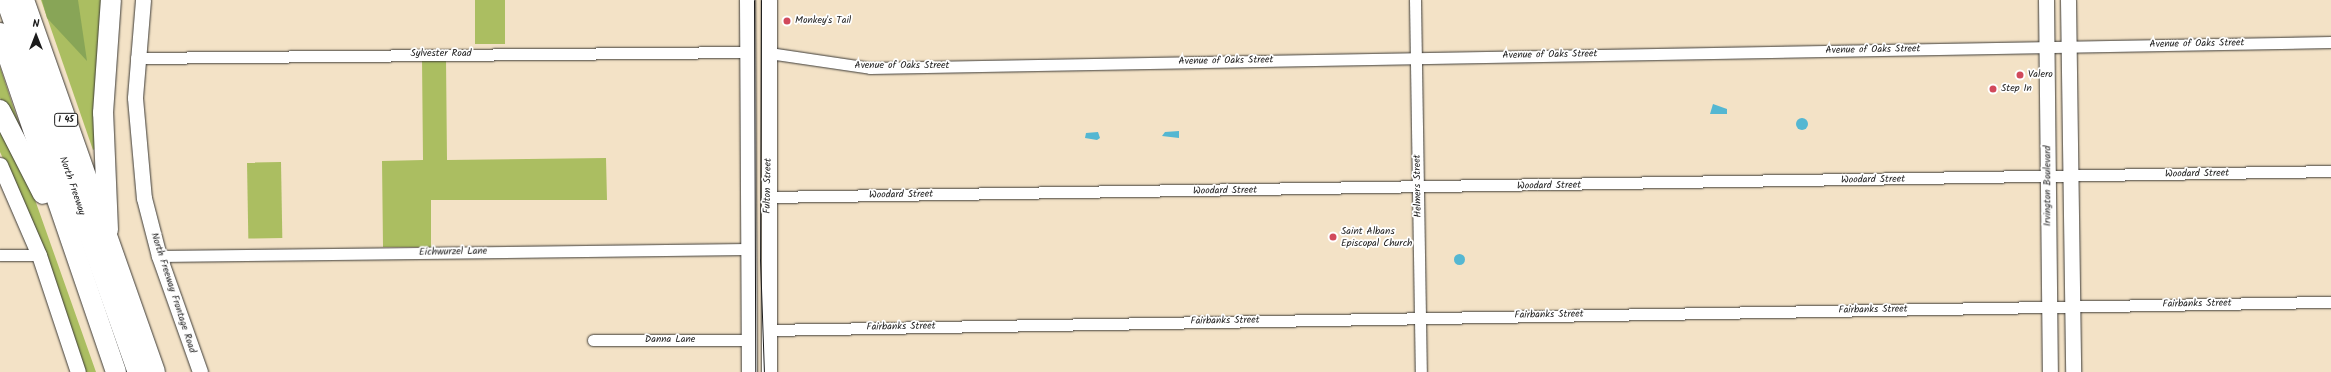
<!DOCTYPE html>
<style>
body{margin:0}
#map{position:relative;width:2331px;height:372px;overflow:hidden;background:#f3e2c6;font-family:Kalam,sans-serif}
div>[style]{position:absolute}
.green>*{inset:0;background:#abbe61;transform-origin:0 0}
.forest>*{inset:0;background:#88a557}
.water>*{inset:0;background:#54b7d2}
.round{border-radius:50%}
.roads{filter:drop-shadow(0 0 1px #3c3a36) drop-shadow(0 0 1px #3c3a36)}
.street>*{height:11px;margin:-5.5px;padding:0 5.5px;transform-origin:5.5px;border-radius:5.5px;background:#fff}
.secondary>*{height:15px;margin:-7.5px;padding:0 7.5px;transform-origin:7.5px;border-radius:7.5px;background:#fff}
.highway>*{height:20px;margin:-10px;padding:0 10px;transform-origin:10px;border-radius:10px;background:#fff}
.tram>*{height:1px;margin:-0.5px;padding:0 0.5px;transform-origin:0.5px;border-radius:0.5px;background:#1c1c1c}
.dots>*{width:11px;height:11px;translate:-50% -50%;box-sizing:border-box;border:2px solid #fff;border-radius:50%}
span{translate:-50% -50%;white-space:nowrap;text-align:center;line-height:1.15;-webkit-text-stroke:3.5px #fff;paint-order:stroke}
.shield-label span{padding:1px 3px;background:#fff;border:1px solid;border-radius:3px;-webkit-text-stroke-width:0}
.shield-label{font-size:9px;color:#1c1c1c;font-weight:700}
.poi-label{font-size:10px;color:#1c1c1c}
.left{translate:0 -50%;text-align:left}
.street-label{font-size:10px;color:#1c1c1c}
.north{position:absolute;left:16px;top:16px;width:40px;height:40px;-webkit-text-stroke:3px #fff;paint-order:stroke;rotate:0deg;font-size:11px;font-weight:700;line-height:16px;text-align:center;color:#1c1c1c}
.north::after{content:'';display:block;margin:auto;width:14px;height:18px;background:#1c1c1c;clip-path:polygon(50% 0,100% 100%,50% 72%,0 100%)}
</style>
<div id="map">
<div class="green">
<div style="clip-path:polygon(41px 0,102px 0,96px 148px,93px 150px)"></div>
<div style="left:475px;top:0;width:30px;height:44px"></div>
<div style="clip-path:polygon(446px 58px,447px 160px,606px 158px,607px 200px,431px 200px,431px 247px,383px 247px,382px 161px,423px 160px,422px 59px)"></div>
<div style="clip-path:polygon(0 67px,23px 136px,0 98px)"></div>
<div style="clip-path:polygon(0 131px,34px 197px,96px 372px,85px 372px,38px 234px,0 152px)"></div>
<div style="left:281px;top:162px;width:76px;height:34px;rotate:89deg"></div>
</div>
<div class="forest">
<div style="clip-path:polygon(42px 0,78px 0,87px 61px,47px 18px)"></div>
</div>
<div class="water">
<div style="clip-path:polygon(1713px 104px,1727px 109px,1727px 114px,1710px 114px)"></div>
<div class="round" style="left:1796px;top:118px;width:12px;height:12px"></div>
<div style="clip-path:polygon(1179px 131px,1179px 138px,1162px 136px,1165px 132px)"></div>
<div style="clip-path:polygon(1098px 132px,1100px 138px,1097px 140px,1085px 138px,1086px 133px)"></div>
<div class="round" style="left:1453.5px;top:253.5px;width:11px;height:11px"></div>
</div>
<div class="roads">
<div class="street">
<div style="left:1415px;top:0;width:372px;rotate:89.1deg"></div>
<div style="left:769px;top:53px;width:102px;rotate:8.4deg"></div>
<div style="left:870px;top:68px;width:1461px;rotate:-1.02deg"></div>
<div style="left:136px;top:58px;width:610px;rotate:-0.56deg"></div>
<div style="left:768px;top:197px;width:1563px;rotate:-0.95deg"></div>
<div style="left:0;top:255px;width:39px"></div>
<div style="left:159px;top:256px;width:588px;rotate:-0.68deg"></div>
<div style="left:767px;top:330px;width:1564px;rotate:-1.03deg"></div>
<div style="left:593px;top:340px;width:154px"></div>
</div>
<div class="secondary">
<div style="left:143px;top:0;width:98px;rotate:94.7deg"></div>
<div style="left:135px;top:98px;width:100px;rotate:84.9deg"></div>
<div style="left:144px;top:198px;width:60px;rotate:75.5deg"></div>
<div style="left:159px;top:256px;width:123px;rotate:70.5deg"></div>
<div style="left:747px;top:0;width:372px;rotate:89.7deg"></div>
<div style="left:769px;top:0;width:372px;rotate:90deg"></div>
<div style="left:2046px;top:0;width:372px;rotate:89.4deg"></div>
<div style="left:2068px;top:0;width:372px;rotate:89.2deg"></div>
<div style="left:0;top:165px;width:98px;rotate:66.6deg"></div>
<div style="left:39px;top:255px;width:123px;rotate:71.6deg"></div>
</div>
<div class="highway">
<div style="left:6px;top:0;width:395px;rotate:70.5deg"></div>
<div style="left:24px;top:0;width:394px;rotate:70.6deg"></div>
<div style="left:0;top:33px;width:358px;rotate:71.1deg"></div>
<div style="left:0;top:110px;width:94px;rotate:62.9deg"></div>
<div style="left:108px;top:230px;width:117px;rotate:-92.4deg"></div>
<div style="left:103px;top:113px;width:113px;rotate:-86deg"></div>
</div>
</div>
<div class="tram">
<div style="left:754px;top:0;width:372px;rotate:89.8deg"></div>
<div style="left:761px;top:0;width:259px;rotate:90.2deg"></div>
<div style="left:760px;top:259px;width:113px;rotate:88deg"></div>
</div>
<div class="dots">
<div style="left:787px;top:21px;background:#d1495b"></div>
<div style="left:2020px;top:75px;background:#d1495b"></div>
<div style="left:1993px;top:89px;background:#d1495b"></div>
<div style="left:1333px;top:237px;background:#d1495b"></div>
</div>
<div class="shield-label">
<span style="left:66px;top:120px">I 45</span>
</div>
<div class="poi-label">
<span class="left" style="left:795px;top:21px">Monkey's Tail</span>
<span class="left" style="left:2028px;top:75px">Valero</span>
<span class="left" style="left:2001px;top:89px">Step In</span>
<span class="left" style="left:1341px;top:237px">Saint Albans<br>Episcopal Church</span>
</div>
<div class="street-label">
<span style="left:2197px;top:44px;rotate:-1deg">Avenue of Oaks Street</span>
<span style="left:1873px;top:50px;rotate:-1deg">Avenue of Oaks Street</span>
<span style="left:441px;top:54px">Sylvester Road</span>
<span style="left:1550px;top:55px;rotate:-1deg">Avenue of Oaks Street</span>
<span style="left:1226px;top:61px;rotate:-1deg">Avenue of Oaks Street</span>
<span style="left:902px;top:66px">Avenue of Oaks Street</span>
<span style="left:2197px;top:174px;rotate:-1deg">Woodard Street</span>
<span style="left:1873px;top:180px;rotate:-1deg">Woodard Street</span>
<span style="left:72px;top:186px;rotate:71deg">North Freeway</span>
<span style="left:768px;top:186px;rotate:-89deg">Fulton Street</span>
<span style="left:1418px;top:186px;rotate:-91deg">Helmers Street</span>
<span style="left:1549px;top:186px;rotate:-1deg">Woodard Street</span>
<span style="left:2048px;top:186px;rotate:-90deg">Irvington Boulevard</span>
<span style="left:1225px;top:191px;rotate:-1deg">Woodard Street</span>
<span style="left:901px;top:195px;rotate:-1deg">Woodard Street</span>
<span style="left:453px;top:252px;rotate:-1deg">Eichwurzel Lane</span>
<span style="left:173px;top:293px;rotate:72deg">North Freeway Frontage Road</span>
<span style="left:2197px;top:304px;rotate:-1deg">Fairbanks Street</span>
<span style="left:1873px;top:310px;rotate:-1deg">Fairbanks Street</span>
<span style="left:1549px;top:315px;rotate:-1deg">Fairbanks Street</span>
<span style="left:1225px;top:321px;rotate:-1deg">Fairbanks Street</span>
<span style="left:901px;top:327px;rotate:-1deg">Fairbanks Street</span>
<span style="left:670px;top:340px">Danna Lane</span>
</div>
<div class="north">N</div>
</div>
